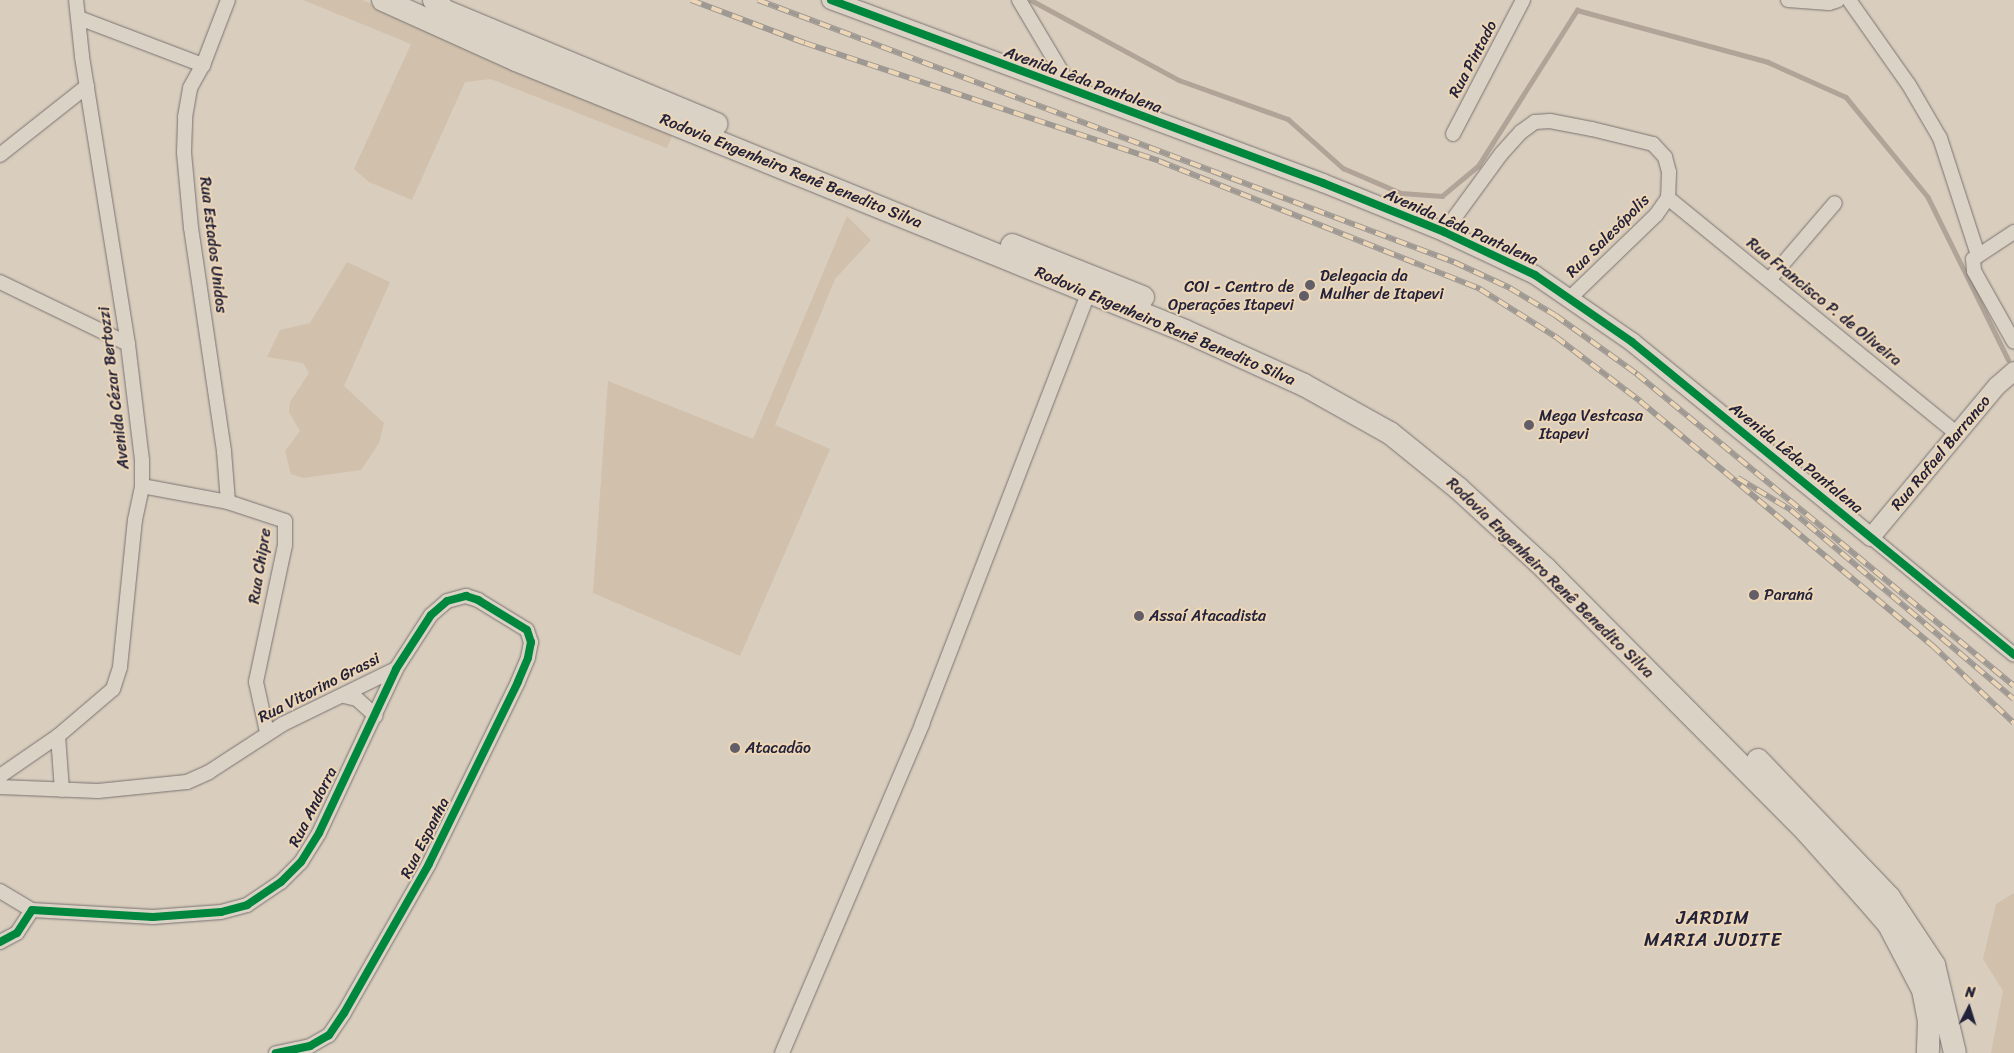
<!DOCTYPE html>
<meta charset="utf-8">
<style>
body{margin:0}
#map{position:relative;width:2014px;height:1053px;overflow:hidden;background:#d9cdbd;font-family:Sriracha,sans-serif}
div>[style]{position:absolute}
.built>*{inset:0;background:#d0c0ac}
.stream>*{height:4.5px;margin:-2.25px;padding:0 2.25px;transform-origin:2.25px;border-radius:2.25px;background:#b0a397}
.roads{filter:drop-shadow(0 0 1px #797371) drop-shadow(0 0 1px #797371)}
.minor>*{height:14px;margin:-7px;padding:0 7px;transform-origin:7px;border-radius:7px;background:#dbd2c6}
.tertiary>*{height:18px;margin:-9px;padding:0 9px;transform-origin:9px;border-radius:9px;background:#dbd2c6}
.primary>*{height:22px;margin:-11px;padding:0 11px;transform-origin:11px;border-radius:11px;background:#dbd2c6}
.rail>*{height:5.5px;margin-top:-2.75px;transform-origin:0;background:repeating-linear-gradient(90deg,#edd6b6 0 11px,#9f9993 0 22px);box-sizing:border-box;border-block:1px solid #9f9993}
.cycleway>*{height:8px;margin:-4px;padding:0 4px;transform-origin:4px;border-radius:4px;background:#00873e}
.dots>*{width:14px;height:14px;translate:-50% -50%;box-sizing:border-box;border:2px solid #edd6b6;border-radius:50%}
span{translate:-50% -50%;white-space:nowrap;text-align:center;line-height:1.15;-webkit-text-stroke:4px #edd6b6;paint-order:stroke}
.street-label{font-size:16px;color:#22223b}
.poi-label{font-size:16px;color:#22223b}
.left{translate:0 -50%;text-align:left}
.right{translate:-100% -50%;text-align:right}
.quarter-label{font-size:19px;color:#22223b;letter-spacing:1px}
.north{position:absolute;left:1944px;top:983px;width:50px;height:50px;-webkit-text-stroke:4px #edd6b6;paint-order:stroke;rotate:5deg;font-size:14px;font-weight:700;line-height:20px;text-align:center;color:#22223b}
.north::after{content:'';display:block;margin:auto;width:18px;height:22px;background:#22223b;clip-path:polygon(50% 0,100% 100%,50% 72%,0 100%)}
</style>
<div id="map">
<div class="built">
<div style="clip-path:polygon(303px 0,362px 0,673px 134px,667px 148px,491px 79px,465px 82px,412px 200px,369px 182px,354px 169px,411px 44px)"></div>
<div style="clip-path:polygon(847px 216px,871px 240px,835px 279px,775px 425px,830px 449px,740px 656px,593px 593px,608px 381px,753px 439px)"></div>
<div style="clip-path:polygon(347px 262px,390px 282px,344px 386px,384px 423px,379px 443px,361px 470px,303px 478px,291px 474px,285px 451px,300px 431px,289px 412px,290px 402px,309px 373px,303px 363px,267px 357px,280px 330px,310px 323px)"></div>
<div style="clip-path:polygon(2014px 893px,2014px 1053px,1991px 1053px,2003px 991px,1983px 959px,1996px 904px)"></div>
</div>
<div class="stream">
<div style="left:1031px;top:0;width:168px;rotate:28.4deg"></div>
<div style="left:1179px;top:80px;width:116px;rotate:19.7deg"></div>
<div style="left:1288px;top:119px;width:74px;rotate:41.7deg"></div>
<div style="left:1343px;top:168px;width:63px;rotate:23.3deg"></div>
<div style="left:1401px;top:193px;width:41px;rotate:4.2deg"></div>
<div style="left:1442px;top:196px;width:47px;rotate:-39.8deg"></div>
<div style="left:1478px;top:166px;width:185px;rotate:-57.6deg"></div>
<div style="left:1577px;top:10px;width:198px;rotate:15.2deg"></div>
<div style="left:1768px;top:62px;width:85px;rotate:24.2deg"></div>
<div style="left:1846px;top:97px;width:129px;rotate:50.6deg"></div>
<div style="left:1928px;top:197px;width:181px;rotate:63.7deg"></div>
</div>
<div class="roads">
<div class="minor">
<div style="left:1019px;top:0;width:106px;rotate:59.3deg"></div>
<div style="left:1788px;top:0;width:41px;rotate:4.2deg"></div>
<div style="left:1829px;top:3px;width:9px;rotate:-18deg"></div>
<div style="left:1849px;top:0;width:104px;rotate:54.8deg"></div>
<div style="left:1909px;top:85px;width:61px;rotate:59.7deg"></div>
<div style="left:1940px;top:138px;width:123px;rotate:72deg"></div>
<div style="left:79px;top:18px;width:133px;rotate:20.8deg"></div>
<div style="left:1453px;top:134px;width:151px;rotate:-62.4deg"></div>
<div style="left:0;top:155px;width:111px;rotate:-38.4deg"></div>
<div style="left:1668px;top:198px;width:373px;rotate:39.2deg"></div>
<div style="left:1444px;top:232px;width:97px;rotate:-53.8deg"></div>
<div style="left:1501px;top:154px;width:30px;rotate:-48deg"></div>
<div style="left:1521px;top:132px;width:17px;rotate:-36deg"></div>
<div style="left:1535px;top:122px;width:15px;rotate:-4deg"></div>
<div style="left:1550px;top:121px;width:43px;rotate:10.8deg"></div>
<div style="left:1592px;top:129px;width:63px;rotate:13.8deg"></div>
<div style="left:1653px;top:144px;width:18px;rotate:47deg"></div>
<div style="left:1665px;top:157px;width:16px;rotate:75deg"></div>
<div style="left:1669px;top:172px;width:26px;rotate:92deg"></div>
<div style="left:2014px;top:232px;width:49px;rotate:146.6deg"></div>
<div style="left:1973px;top:259px;width:12px;rotate:85deg"></div>
<div style="left:1974px;top:271px;width:81px;rotate:60.6deg"></div>
<div style="left:1769px;top:280px;width:101px;rotate:-49.4deg"></div>
<div style="left:0;top:282px;width:142px;rotate:25.8deg"></div>
<div style="left:1571px;top:297px;width:118px;rotate:-44deg"></div>
<div style="left:1656px;top:215px;width:21px;rotate:-55deg"></div>
<div style="left:142px;top:486px;width:87px;rotate:10.5deg"></div>
<div style="left:228px;top:502px;width:60px;rotate:18.4deg"></div>
<div style="left:285px;top:521px;width:24px;rotate:90deg"></div>
<div style="left:285px;top:545px;width:140px;rotate:102deg"></div>
<div style="left:256px;top:682px;width:51px;rotate:77.6deg"></div>
<div style="left:228px;top:502px;width:51px;rotate:-94.5deg"></div>
<div style="left:224px;top:451px;width:225px;rotate:-98.4deg"></div>
<div style="left:191px;top:228px;width:76px;rotate:-95.3deg"></div>
<div style="left:184px;top:152px;width:35px;rotate:-88deg"></div>
<div style="left:185px;top:117px;width:29px;rotate:-80deg"></div>
<div style="left:190px;top:88px;width:26px;rotate:-61deg"></div>
<div style="left:203px;top:65px;width:70px;rotate:-69deg"></div>
<div style="left:1871px;top:537px;width:185px;rotate:39.5deg"></div>
<div style="left:344px;top:696px;width:13px;rotate:13deg"></div>
<div style="left:357px;top:699px;width:25px;rotate:42deg"></div>
<div style="left:58px;top:736px;width:54px;rotate:85.8deg"></div>
<div style="left:0;top:776px;width:70px;rotate:-34.6deg"></div>
<div style="left:58px;top:736px;width:72px;rotate:-40.5deg"></div>
<div style="left:113px;top:689px;width:23px;rotate:-72deg"></div>
<div style="left:120px;top:667px;width:148px;rotate:-84.2deg"></div>
<div style="left:135px;top:520px;width:35px;rotate:-78deg"></div>
<div style="left:142px;top:486px;width:26px;rotate:-90deg"></div>
<div style="left:142px;top:460px;width:117px;rotate:-96.9deg"></div>
<div style="left:128px;top:344px;width:292px;rotate:-99.1deg"></div>
<div style="left:82px;top:56px;width:56px;rotate:-96.1deg"></div>
<div style="left:0;top:787px;width:98px;rotate:2.3deg"></div>
<div style="left:98px;top:791px;width:89px;rotate:-5.8deg"></div>
<div style="left:187px;top:782px;width:24px;rotate:-24deg"></div>
<div style="left:209px;top:772px;width:88px;rotate:-33deg"></div>
<div style="left:283px;top:724px;width:126px;rotate:-26deg"></div>
<div style="left:0;top:891px;width:37px;rotate:31deg"></div>
<div style="left:0;top:942px;width:19px;rotate:-28deg"></div>
<div style="left:17px;top:933px;width:27px;rotate:-57deg"></div>
<div style="left:32px;top:910px;width:121px;rotate:3.3deg"></div>
<div style="left:153px;top:917px;width:68px;rotate:-4.2deg"></div>
<div style="left:221px;top:912px;width:27px;rotate:-15deg"></div>
<div style="left:247px;top:905px;width:41px;rotate:-34.1deg"></div>
<div style="left:281px;top:882px;width:28px;rotate:-45deg"></div>
<div style="left:301px;top:862px;width:34px;rotate:-58deg"></div>
<div style="left:319px;top:833px;width:181px;rotate:-64.8deg"></div>
<div style="left:396px;top:669px;width:64px;rotate:-57.1deg"></div>
<div style="left:431px;top:615px;width:21px;rotate:-41deg"></div>
<div style="left:447px;top:601px;width:20px;rotate:-15deg"></div>
<div style="left:466px;top:596px;width:13px;rotate:18deg"></div>
<div style="left:478px;top:600px;width:57px;rotate:31.5deg"></div>
<div style="left:527px;top:630px;width:13px;rotate:72deg"></div>
<div style="left:531px;top:642px;width:16px;rotate:101deg"></div>
<div style="left:528px;top:658px;width:26px;rotate:113deg"></div>
<div style="left:518px;top:682px;width:203px;rotate:116.1deg"></div>
<div style="left:429px;top:864px;width:172px;rotate:119.7deg"></div>
<div style="left:344px;top:1013px;width:27px;rotate:124deg"></div>
<div style="left:329px;top:1035px;width:22px;rotate:150deg"></div>
<div style="left:310px;top:1046px;width:35px;rotate:168deg"></div>
<div style="left:782px;top:1053px;width:358px;rotate:-66.9deg"></div>
<div style="left:922px;top:724px;width:462px;rotate:-68.9deg"></div>
</div>
<div class="tertiary">
<div style="left:831px;top:0;width:525px;rotate:20.4deg"></div>
<div style="left:1323px;top:183px;width:131px;rotate:22deg"></div>
<div style="left:1444px;top:232px;width:101px;rotate:25.3deg"></div>
<div style="left:1535px;top:275px;width:118px;rotate:34.6deg"></div>
<div style="left:1632px;top:342px;width:308px;rotate:39.2deg"></div>
<div style="left:1871px;top:537px;width:197px;rotate:-50.2deg"></div>
<div style="left:1997px;top:386px;width:23px;rotate:-41deg"></div>
</div>
<div class="primary">
<div style="left:383px;top:0;width:146px;rotate:24.3deg"></div>
<div style="left:516px;top:60px;width:722px;rotate:22.05deg"></div>
<div style="left:1185px;top:331px;width:131px;rotate:24.4deg"></div>
<div style="left:1304px;top:385px;width:98px;rotate:29.2deg"></div>
<div style="left:1390px;top:433px;width:87px;rotate:39deg"></div>
<div style="left:1458px;top:488px;width:120px;rotate:42.6deg"></div>
<div style="left:1546px;top:569px;width:371px;rotate:45.2deg"></div>
<div style="left:1807px;top:832px;width:87px;rotate:48.3deg"></div>
<div style="left:1865px;top:897px;width:37px;rotate:49deg"></div>
<div style="left:1889px;top:925px;width:73px;rotate:62.4deg"></div>
<div style="left:1923px;top:990px;width:31px;rotate:79deg"></div>
<div style="left:1929px;top:1020px;width:33px;rotate:92deg"></div>
<div style="left:434px;top:0;width:16px;rotate:45deg"></div>
<div style="left:445px;top:11px;width:294px;rotate:22.6deg"></div>
<div style="left:1012px;top:245px;width:141px;rotate:21.7deg"></div>
<div style="left:1758px;top:760px;width:190px;rotate:46.3deg"></div>
<div style="left:1889px;top:897px;width:82px;rotate:56.5deg"></div>
<div style="left:1934px;top:965px;width:90px;rotate:76.6deg"></div>
</div>
</div>
<div class="rail">
<div style="left:691px;top:0;width:122px;rotate:20.7deg"></div>
<div style="left:805px;top:43px;width:373px;rotate:18.4deg"></div>
<div style="left:1159px;top:161px;width:346px;rotate:21.7deg"></div>
<div style="left:1480px;top:289px;width:90px;rotate:32.3deg"></div>
<div style="left:1556px;top:337px;width:106px;rotate:37.3deg"></div>
<div style="left:1640px;top:401px;width:381px;rotate:39.9deg"></div>
<div style="left:1932px;top:645px;width:113px;rotate:43.6deg"></div>
<div style="left:758px;top:0;width:744px;rotate:20.63deg"></div>
<div style="left:1454px;top:262px;width:62px;rotate:24.9deg"></div>
<div style="left:1510px;top:288px;width:52px;rotate:31deg"></div>
<div style="left:1555px;top:315px;width:101px;rotate:35.7deg"></div>
<div style="left:1637px;top:374px;width:489px;rotate:39.6deg"></div>
<div style="left:1738px;top:478px;width:62px;rotate:31.1deg"></div>
<div style="left:1791px;top:510px;width:292px;rotate:40.3deg"></div>
</div>
<div class="cycleway">
<div style="left:831px;top:0;width:525px;rotate:20.4deg"></div>
<div style="left:1323px;top:183px;width:131px;rotate:22deg"></div>
<div style="left:1444px;top:232px;width:101px;rotate:25.3deg"></div>
<div style="left:1535px;top:275px;width:118px;rotate:34.6deg"></div>
<div style="left:1632px;top:342px;width:494px;rotate:39.3deg"></div>
<div style="left:0;top:942px;width:19px;rotate:-28deg"></div>
<div style="left:17px;top:933px;width:27px;rotate:-57deg"></div>
<div style="left:32px;top:910px;width:121px;rotate:3.3deg"></div>
<div style="left:153px;top:917px;width:68px;rotate:-4.2deg"></div>
<div style="left:221px;top:912px;width:27px;rotate:-15deg"></div>
<div style="left:247px;top:905px;width:41px;rotate:-34.1deg"></div>
<div style="left:281px;top:882px;width:28px;rotate:-45deg"></div>
<div style="left:301px;top:862px;width:34px;rotate:-58deg"></div>
<div style="left:319px;top:833px;width:181px;rotate:-64.8deg"></div>
<div style="left:396px;top:669px;width:64px;rotate:-57.1deg"></div>
<div style="left:431px;top:615px;width:21px;rotate:-41deg"></div>
<div style="left:447px;top:601px;width:20px;rotate:-15deg"></div>
<div style="left:466px;top:596px;width:13px;rotate:18deg"></div>
<div style="left:478px;top:600px;width:57px;rotate:31.5deg"></div>
<div style="left:527px;top:630px;width:13px;rotate:72deg"></div>
<div style="left:531px;top:642px;width:16px;rotate:101deg"></div>
<div style="left:528px;top:658px;width:26px;rotate:113deg"></div>
<div style="left:518px;top:682px;width:203px;rotate:116.1deg"></div>
<div style="left:429px;top:864px;width:172px;rotate:119.7deg"></div>
<div style="left:344px;top:1013px;width:27px;rotate:124deg"></div>
<div style="left:329px;top:1035px;width:22px;rotate:150deg"></div>
<div style="left:310px;top:1046px;width:35px;rotate:168deg"></div>
</div>
<div class="dots">
<div style="left:1310px;top:285px;background:#625e68"></div>
<div style="left:1304px;top:296px;background:#625e68"></div>
<div style="left:1529px;top:425px;background:#625e68"></div>
<div style="left:1754px;top:595px;background:#625e68"></div>
<div style="left:1139px;top:616px;background:#625e68"></div>
<div style="left:735px;top:748px;background:#625e68"></div>
</div>
<div class="street-label">
<span style="left:1473px;top:59px;rotate:-62deg">Rua Pintado</span>
<span style="left:1083px;top:80px;rotate:20deg">Avenida Lêda Pantalena</span>
<span style="left:791px;top:171px;rotate:22deg">Rodovia Engenheiro Renê Benedito Silva</span>
<span style="left:1461px;top:227px;rotate:24deg">Avenida Lêda Pantalena</span>
<span style="left:1608px;top:236px;rotate:-45deg">Rua Salesópolis</span>
<span style="left:213px;top:245px;rotate:83deg">Rua Estados Unidos</span>
<span style="left:1824px;top:302px;rotate:39deg">Rua Francisco P. de Oliveira</span>
<span style="left:1165px;top:326px;rotate:23deg">Rodovia Engenheiro Renê Benedito Silva</span>
<span style="left:114px;top:388px;rotate:-97deg">Avenida Cézar Bertozzi</span>
<span style="left:1941px;top:453px;rotate:-50deg">Rua Rafael Barranco</span>
<span style="left:1796px;top:458px;rotate:39deg">Avenida Lêda Pantalena</span>
<span style="left:260px;top:566px;rotate:-81deg">Rua Chipre</span>
<span style="left:1550px;top:578px;rotate:44deg">Rodovia Engenheiro Renê Benedito Silva</span>
<span style="left:319px;top:688px;rotate:-27deg">Rua Vitorino Grassi</span>
<span style="left:313px;top:807px;rotate:-63deg">Rua Andorra</span>
<span style="left:425px;top:838px;rotate:-63deg">Rua Espanha</span>
</div>
<div class="poi-label">
<span class="left" style="left:1320px;top:285px">Delegacia da<br>Mulher de Itapevi</span>
<span class="right" style="left:1294px;top:296px">COI - Centro de<br>Operações Itapevi</span>
<span class="left" style="left:1539px;top:425px">Mega Vestcasa<br>Itapevi</span>
<span class="left" style="left:1764px;top:595px">Paraná</span>
<span class="left" style="left:1149px;top:616px">Assaí Atacadista</span>
<span class="left" style="left:745px;top:748px">Atacadão</span>
</div>
<div class="quarter-label">
<span style="left:1713px;top:929px">JARDIM<br>MARIA JUDITE</span>
</div>
<div class="north">N</div>
</div>
